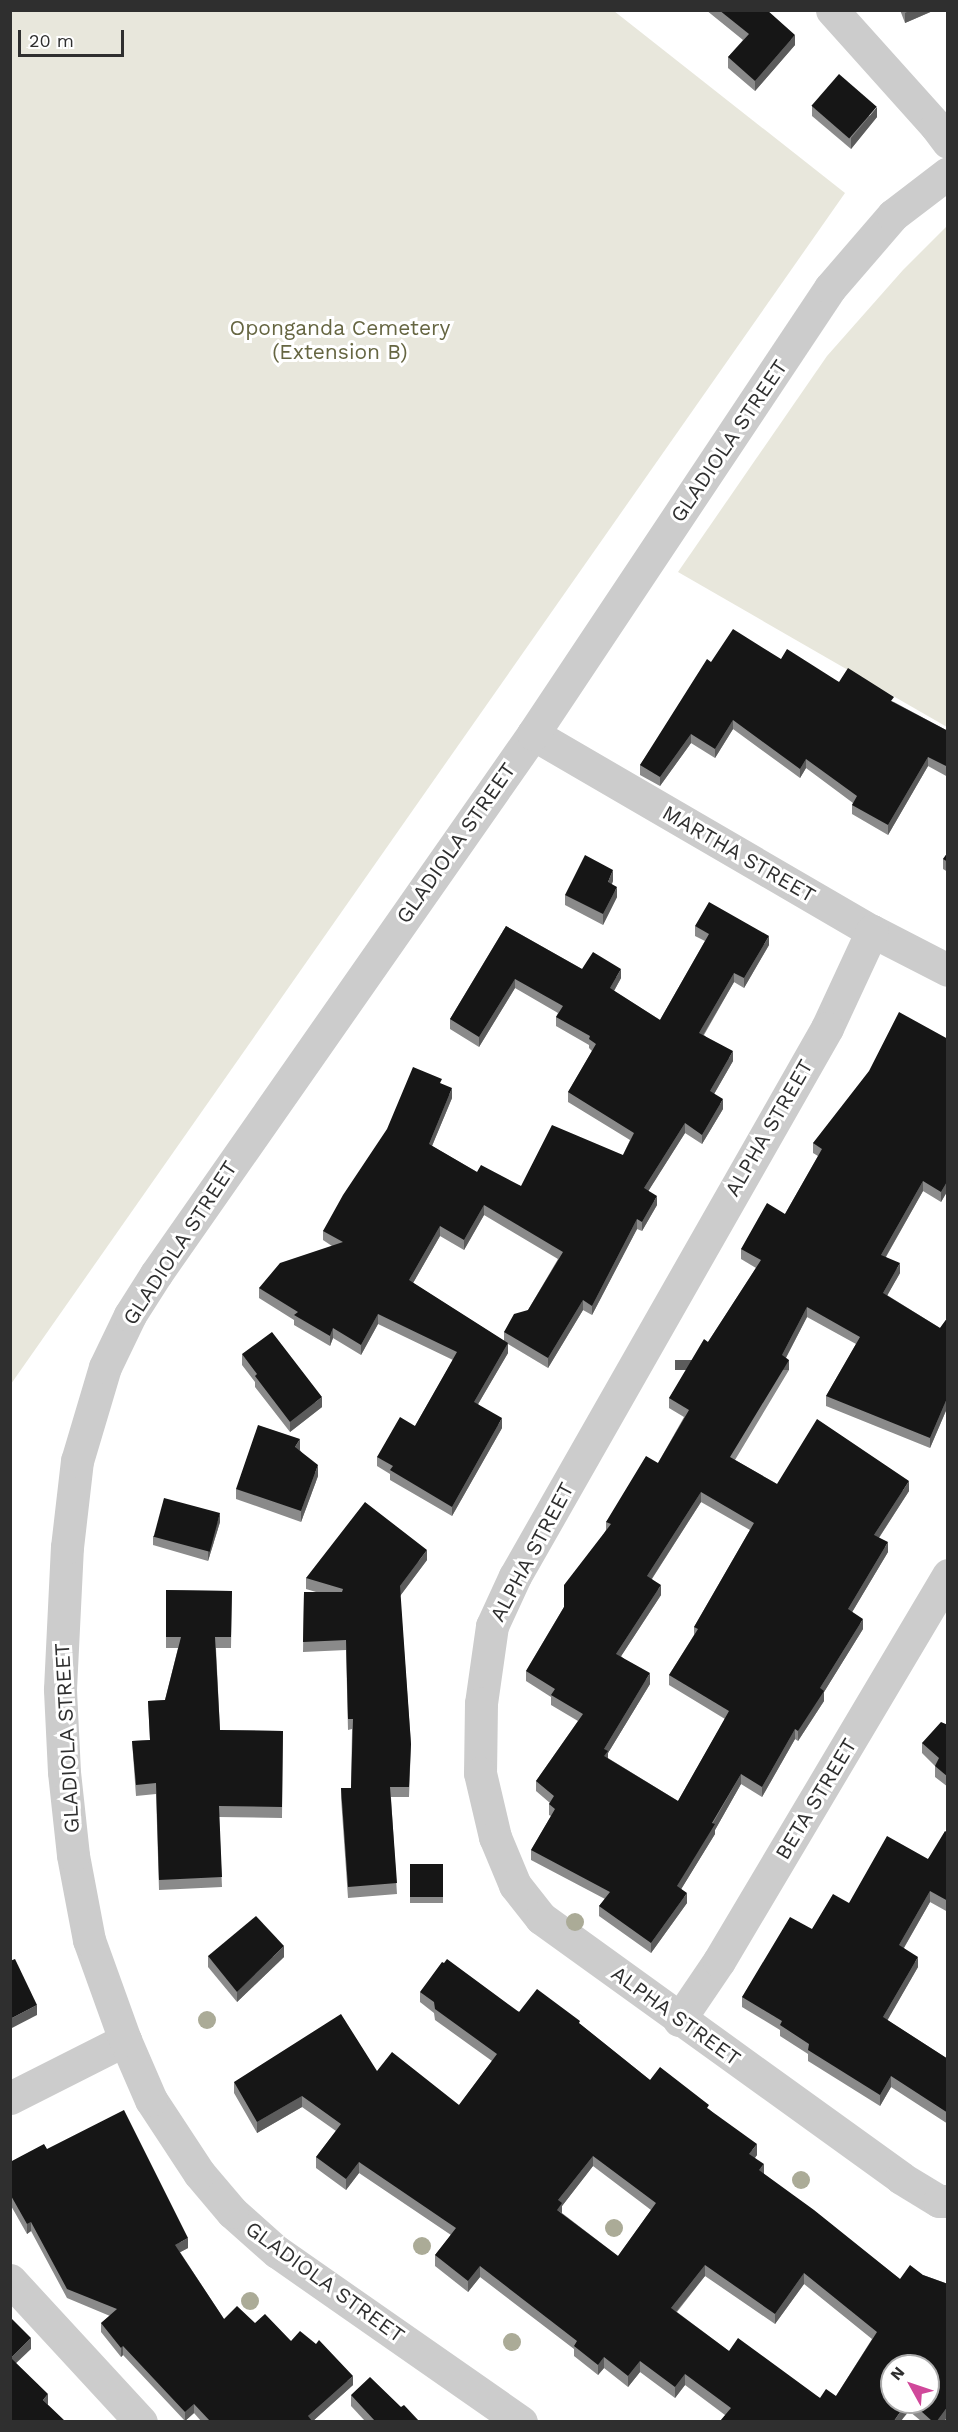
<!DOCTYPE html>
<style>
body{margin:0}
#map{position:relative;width:958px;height:2432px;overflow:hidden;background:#fff;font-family:"Work Sans",sans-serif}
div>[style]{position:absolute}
.green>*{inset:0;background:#e8e7dc}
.minor>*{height:33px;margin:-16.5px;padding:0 16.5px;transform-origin:16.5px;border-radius:16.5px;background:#ccc}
.trees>*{width:18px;height:18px;margin:-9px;border-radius:50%;background:#abab97}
.wall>*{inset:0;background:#8a8a8a;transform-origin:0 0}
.shaded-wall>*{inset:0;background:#5c5c5c;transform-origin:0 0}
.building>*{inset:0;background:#161616;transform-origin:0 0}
span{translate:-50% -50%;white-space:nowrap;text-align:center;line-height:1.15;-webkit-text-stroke:6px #fff;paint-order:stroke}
.park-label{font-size:21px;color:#666642}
.street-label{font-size:21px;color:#2f2f2f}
.frame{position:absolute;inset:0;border:12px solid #2f2f2f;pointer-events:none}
.north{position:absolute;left:880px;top:2354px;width:60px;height:60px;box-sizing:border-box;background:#fff;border:2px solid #acacac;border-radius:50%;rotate:310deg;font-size:16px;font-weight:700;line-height:24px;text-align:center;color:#2f2f2f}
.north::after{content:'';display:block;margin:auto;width:21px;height:27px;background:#d0489a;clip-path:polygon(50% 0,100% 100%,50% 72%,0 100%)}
.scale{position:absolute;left:18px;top:30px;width:106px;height:27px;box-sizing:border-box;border:3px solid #2f2f2f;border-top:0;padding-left:8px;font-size:18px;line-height:21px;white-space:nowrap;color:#2f2f2f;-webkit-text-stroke:4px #fff;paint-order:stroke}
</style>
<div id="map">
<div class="green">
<div style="clip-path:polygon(11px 10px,614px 11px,845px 193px,11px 1384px)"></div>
<div style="clip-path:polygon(947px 226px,947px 727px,678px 572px,827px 356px,903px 270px)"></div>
</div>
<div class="minor">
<div style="left:832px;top:10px;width:156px;rotate:48.1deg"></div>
<div style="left:936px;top:126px;width:20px;rotate:53deg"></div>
<div style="left:533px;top:734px;width:392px;rotate:30.2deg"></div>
<div style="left:872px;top:931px;width:85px;rotate:27.2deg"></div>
<div style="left:872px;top:931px;width:107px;rotate:114.9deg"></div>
<div style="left:827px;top:1028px;width:631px;rotate:119.65deg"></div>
<div style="left:515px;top:1576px;width:55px;rotate:114.7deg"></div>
<div style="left:492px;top:1626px;width:78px;rotate:98.1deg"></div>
<div style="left:481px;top:1703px;width:70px;rotate:90.8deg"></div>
<div style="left:480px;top:1773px;width:66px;rotate:76.8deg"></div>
<div style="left:495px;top:1837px;width:52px;rotate:67.4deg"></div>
<div style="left:515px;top:1885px;width:42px;rotate:51.8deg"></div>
<div style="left:541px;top:1918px;width:444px;rotate:35.8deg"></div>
<div style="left:901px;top:2178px;width:44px;rotate:31.2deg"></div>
<div style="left:939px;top:2201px;width:9px"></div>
<div style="left:679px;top:2020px;width:71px;rotate:-55.9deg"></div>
<div style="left:719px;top:1961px;width:449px;rotate:-59.3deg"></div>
<div style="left:10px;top:2098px;width:129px;rotate:-26.8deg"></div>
<div style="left:10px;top:2280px;width:193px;rotate:47.3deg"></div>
<div style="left:521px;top:2422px;width:297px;rotate:-145.1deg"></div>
<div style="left:277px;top:2252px;width:60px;rotate:-138.4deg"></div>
<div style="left:232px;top:2212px;width:51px;rotate:-130.2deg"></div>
<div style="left:199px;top:2173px;width:87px;rotate:-123.3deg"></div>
<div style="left:151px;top:2100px;width:65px;rotate:-113.4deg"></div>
<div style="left:125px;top:2040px;width:106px;rotate:-109.8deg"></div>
<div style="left:89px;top:1940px;width:86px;rotate:-100.7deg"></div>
<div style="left:73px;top:1855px;width:83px;rotate:-96.2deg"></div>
<div style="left:64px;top:1772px;width:83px;rotate:-92.8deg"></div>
<div style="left:60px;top:1689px;width:142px;rotate:-87.2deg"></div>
<div style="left:67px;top:1547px;width:87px;rotate:-83.4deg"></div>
<div style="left:77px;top:1461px;width:98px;rotate:-73.4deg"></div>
<div style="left:105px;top:1367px;width:58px;rotate:-64.3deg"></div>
<div style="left:130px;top:1315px;width:49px;rotate:-57.6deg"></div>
<div style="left:156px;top:1274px;width:659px;rotate:-55.08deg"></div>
<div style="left:533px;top:734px;width:536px;rotate:-56.34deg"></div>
<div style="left:830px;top:288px;width:96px;rotate:-49.2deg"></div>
<div style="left:893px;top:215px;width:69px;rotate:-37.4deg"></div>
</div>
<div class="trees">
<div style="left:575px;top:1922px"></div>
<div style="left:207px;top:2020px"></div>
<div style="left:801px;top:2180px"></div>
<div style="left:614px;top:2228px"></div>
<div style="left:422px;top:2246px"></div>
<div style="left:250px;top:2301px"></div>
<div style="left:512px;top:2342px"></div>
</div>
<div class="wall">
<div style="clip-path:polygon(706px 10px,767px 10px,795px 45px,755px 91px,728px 68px,728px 57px,743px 40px)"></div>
<div style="clip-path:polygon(900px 10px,935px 10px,905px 23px)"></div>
<div style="clip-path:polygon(812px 106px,877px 117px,851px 149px,812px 116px)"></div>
<div style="clip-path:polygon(781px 659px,839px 682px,894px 702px,948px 731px,948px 777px,928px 766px,888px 835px,852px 814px,852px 805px,853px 803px,806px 768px,800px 778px,733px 729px,715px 758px,691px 743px,660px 786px,640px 775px,640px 765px,711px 662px)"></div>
<div style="clip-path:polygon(948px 852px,948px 872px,943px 869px,943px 859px)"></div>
<div style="clip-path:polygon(613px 881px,612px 884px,617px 897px,603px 925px,565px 905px,565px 895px)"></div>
<div style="clip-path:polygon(evenodd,506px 926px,582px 969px,621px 978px,614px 991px,660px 1020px,705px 941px,695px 936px,695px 926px,769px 945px,744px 988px,734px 982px,704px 1035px,733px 1061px,714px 1094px,723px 1109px,702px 1144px,685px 1133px,648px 1191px,657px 1205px,642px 1231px,637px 1229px,592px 1315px,583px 1310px,548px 1368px,508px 1344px,508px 1353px,478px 1404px,502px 1428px,452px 1516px,390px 1480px,390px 1474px,377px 1466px,377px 1457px,415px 1426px,453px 1360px,378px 1324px,361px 1355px,333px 1338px,330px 1346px,294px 1325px,294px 1320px,259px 1298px,259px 1288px,332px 1246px,323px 1240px,323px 1231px,442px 1084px,452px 1098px,432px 1146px,477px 1172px,521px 1186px,623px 1155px,630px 1140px,568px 1102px,568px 1092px,592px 1051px,589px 1048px,589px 1045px,556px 1026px,556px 1017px,558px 1013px,515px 988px,479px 1047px,450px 1029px,450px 1019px,506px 926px,484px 1215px,558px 1259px,528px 1310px,504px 1332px,504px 1341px,413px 1283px,440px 1236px,464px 1250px,484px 1215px)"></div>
<div style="clip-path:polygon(evenodd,948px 1039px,948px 1190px,941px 1202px,923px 1191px,886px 1257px,900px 1273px,887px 1295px,940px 1328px,948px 1317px,948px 1406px,930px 1448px,826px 1406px,826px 1396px,856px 1344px,807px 1317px,786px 1358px,789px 1370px,735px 1460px,777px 1484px,909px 1491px,879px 1538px,888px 1552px,852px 1612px,863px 1629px,824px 1692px,824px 1701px,798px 1741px,795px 1739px,762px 1797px,741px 1784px,715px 1830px,715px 1834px,681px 1889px,687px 1903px,651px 1953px,599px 1916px,599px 1906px,605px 1899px,531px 1860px,531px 1850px,551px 1816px,549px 1815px,549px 1804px,550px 1803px,536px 1791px,536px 1781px,578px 1721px,551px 1705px,551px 1697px,526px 1681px,526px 1671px,564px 1607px,606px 1530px,606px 1522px,658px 1463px,684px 1417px,669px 1408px,669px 1398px,708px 1342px,756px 1268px,741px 1259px,741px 1249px,785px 1214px,818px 1156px,813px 1153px,813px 1143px,948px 1039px,701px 1502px,750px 1530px,694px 1627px,694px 1635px,669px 1675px,669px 1685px,725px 1719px,678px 1801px,608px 1758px,608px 1753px,650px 1684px,621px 1656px,661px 1595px,652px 1579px,701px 1502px)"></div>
<div style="clip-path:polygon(242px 1354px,322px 1407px,290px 1432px,255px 1387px,255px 1382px,242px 1365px)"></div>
<div style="clip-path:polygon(300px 1450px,318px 1476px,301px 1522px,236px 1499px,236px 1489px)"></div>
<div style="clip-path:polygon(220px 1522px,208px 1561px,153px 1545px,153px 1536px)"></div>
<div style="clip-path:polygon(427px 1560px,400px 1596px,411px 1744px,409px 1797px,391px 1797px,397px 1894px,348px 1898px,341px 1798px,341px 1788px,351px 1788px,352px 1729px,348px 1730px,346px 1650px,303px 1652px,304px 1592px,316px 1592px,306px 1589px,306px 1578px)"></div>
<div style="clip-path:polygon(166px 1590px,232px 1591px,231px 1648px,216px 1648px,220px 1730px,283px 1731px,282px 1818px,219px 1817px,222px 1887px,159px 1890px,156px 1794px,136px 1796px,132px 1741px,150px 1740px,148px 1701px,165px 1700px,178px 1648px,166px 1648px)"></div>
<div style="clip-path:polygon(948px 1725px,948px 1787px,935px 1777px,935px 1766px,922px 1753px,922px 1743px)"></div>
<div style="clip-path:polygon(948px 1833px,948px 1912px,930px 1902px,904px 1948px,918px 1967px,887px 2020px,948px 2059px,948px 2124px,891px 2087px,880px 2106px,808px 2061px,808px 2054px,780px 2036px,780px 2030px,742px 2007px,742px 1997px,812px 1929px,849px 1903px,928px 1859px)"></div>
<div style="left:410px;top:1864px;width:33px;height:39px"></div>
<div style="clip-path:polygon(208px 1956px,284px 1957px,237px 2002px,208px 1967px)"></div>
<div style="clip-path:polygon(evenodd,420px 1992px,580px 2024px,650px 2080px,709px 2109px,757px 2155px,755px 2158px,764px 2174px,900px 2279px,923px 2275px,948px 2284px,948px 2417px,944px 2421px,921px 2421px,909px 2411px,725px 2415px,685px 2385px,675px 2398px,640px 2372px,628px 2387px,604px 2368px,598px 2375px,574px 2356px,574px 2349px,480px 2277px,468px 2292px,435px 2266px,435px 2255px,451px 2235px,359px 2173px,346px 2190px,316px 2168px,316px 2157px,336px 2131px,302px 2107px,257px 2133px,234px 2093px,234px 2082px,377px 2071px,459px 2105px,492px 2061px,435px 2020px,434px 2013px,420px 2002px,420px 1992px,593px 2166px,651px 2210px,618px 2256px,562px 2213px,562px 2206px,593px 2166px,420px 1992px,705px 2276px,775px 2324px,804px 2284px,872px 2339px,836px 2396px,820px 2398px,729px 2351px,677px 2312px,705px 2276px,420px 1992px,928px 2366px,928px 2402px,892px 2402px,928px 2366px)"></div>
<div style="clip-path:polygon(47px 2149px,188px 2248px,180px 2252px,224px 2319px,255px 2323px,291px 2341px,353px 2385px,313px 2421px,201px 2421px,194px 2413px,185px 2421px,123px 2355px,121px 2357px,101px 2332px,101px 2323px,110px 2316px,67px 2298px,31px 2231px,27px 2234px,10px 2204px,10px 2162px)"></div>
<div style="clip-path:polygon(351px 2395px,401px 2407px,419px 2421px,365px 2421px,351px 2406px)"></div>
</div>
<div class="shaded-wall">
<div style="clip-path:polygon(911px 10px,935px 10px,905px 23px,905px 13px)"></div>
<div style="clip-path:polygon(795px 35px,795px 45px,755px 91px,755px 81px)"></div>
<div style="clip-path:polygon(877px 107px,877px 117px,851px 149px,851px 138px)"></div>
<div style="clip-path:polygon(733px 720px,733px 729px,715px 758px,715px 749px)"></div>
<div style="clip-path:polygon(691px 734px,691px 743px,660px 786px,660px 777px)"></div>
<div style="clip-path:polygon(928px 757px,928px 766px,888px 835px,888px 825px)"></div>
<div style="clip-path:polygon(806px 759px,806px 768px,800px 778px,800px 769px)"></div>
<div style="clip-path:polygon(613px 870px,613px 881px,608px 892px,608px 882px)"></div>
<div style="clip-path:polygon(617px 887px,617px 897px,603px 925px,603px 914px)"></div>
<div style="clip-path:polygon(769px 936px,769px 945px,744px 988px,744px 978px)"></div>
<div style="clip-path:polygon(621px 969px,621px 978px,610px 998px,610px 988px)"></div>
<div style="clip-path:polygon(734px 973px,734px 982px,699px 1042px,699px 1033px)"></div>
<div style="clip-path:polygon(515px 979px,515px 988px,479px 1047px,479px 1037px)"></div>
<div style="clip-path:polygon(733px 1051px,733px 1061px,710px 1101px,710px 1091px)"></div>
<div style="clip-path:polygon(452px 1088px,452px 1098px,429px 1153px,429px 1144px)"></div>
<div style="clip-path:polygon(723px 1099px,723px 1109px,702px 1144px,702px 1135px)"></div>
<div style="clip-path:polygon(685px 1123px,685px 1133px,644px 1198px,644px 1188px)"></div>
<div style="clip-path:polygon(948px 1180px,948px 1190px,941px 1202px,941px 1192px)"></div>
<div style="clip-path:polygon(923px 1181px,923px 1191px,881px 1265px,881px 1255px)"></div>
<div style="clip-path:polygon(657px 1196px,657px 1205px,642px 1231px,642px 1222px)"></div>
<div style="clip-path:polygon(484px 1205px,484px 1215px,464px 1250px,464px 1240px)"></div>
<div style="clip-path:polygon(637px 1219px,637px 1229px,592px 1315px,592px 1306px)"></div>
<div style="clip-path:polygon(440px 1226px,440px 1236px,409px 1290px,409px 1280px)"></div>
<div style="clip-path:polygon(900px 1263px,900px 1273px,883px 1303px,883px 1293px)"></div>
<div style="clip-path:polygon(583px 1300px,583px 1310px,548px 1368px,548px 1358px)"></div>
<div style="clip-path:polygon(807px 1307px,807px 1317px,782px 1365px,782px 1355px)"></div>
<div style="clip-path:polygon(378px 1314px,378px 1324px,361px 1355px,361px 1345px)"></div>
<div style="clip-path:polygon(333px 1328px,333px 1338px,330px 1346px,330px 1336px)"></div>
<div style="clip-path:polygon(508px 1343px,508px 1353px,474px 1411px,474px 1402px)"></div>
<div style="left:789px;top:1360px;width:10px;height:114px;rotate:90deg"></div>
<div style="clip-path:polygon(948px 1396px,948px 1406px,930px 1448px,930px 1438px)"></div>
<div style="clip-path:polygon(322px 1397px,322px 1407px,290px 1432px,290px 1422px)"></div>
<div style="clip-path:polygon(502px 1418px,502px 1428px,452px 1516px,452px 1507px)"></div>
<div style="clip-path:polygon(300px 1439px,300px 1450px,295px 1458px,295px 1447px)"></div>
<div style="clip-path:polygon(318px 1465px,318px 1476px,301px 1522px,301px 1511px)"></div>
<div style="clip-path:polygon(909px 1481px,909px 1491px,874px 1545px,874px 1535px)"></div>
<div style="clip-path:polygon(701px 1492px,701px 1502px,647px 1586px,647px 1576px)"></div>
<div style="clip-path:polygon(220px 1513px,220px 1522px,208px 1561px,208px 1552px)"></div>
<div style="clip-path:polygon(888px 1542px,888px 1552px,848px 1619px,848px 1609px)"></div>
<div style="clip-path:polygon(427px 1550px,427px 1560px,400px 1596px,400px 1586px)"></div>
<div style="clip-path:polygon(661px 1585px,661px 1595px,616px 1664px,616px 1654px)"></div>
<div style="clip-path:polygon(863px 1619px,863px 1629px,824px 1692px,824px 1701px,798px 1741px,798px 1731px,820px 1688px)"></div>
<div style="clip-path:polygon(650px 1673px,650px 1684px,608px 1753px,608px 1761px,604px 1766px,604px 1749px)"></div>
<div style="clip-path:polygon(795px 1729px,795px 1739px,762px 1797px,762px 1787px)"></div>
<div style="clip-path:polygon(741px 1774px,741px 1784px,715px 1830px,715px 1834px,677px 1896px,677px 1886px)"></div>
<div style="clip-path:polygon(930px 1891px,930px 1902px,899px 1956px,899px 1945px)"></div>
<div style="clip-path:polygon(687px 1893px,687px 1903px,651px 1953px,651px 1943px)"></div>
<div style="clip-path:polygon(284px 1946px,284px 1957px,237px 2002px,237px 1992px)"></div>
<div style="clip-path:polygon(918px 1957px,918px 1967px,883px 2028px,883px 2017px)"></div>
<div style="clip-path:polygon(37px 2005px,37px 2015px,10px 2029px,10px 2019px)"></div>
<div style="clip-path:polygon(891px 2076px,891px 2087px,880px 2106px,880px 2095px)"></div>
<div style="clip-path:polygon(302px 2096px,302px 2107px,257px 2133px,257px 2122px)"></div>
<div style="clip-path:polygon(757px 2144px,757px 2155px,749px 2165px,749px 2154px)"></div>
<div style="clip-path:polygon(593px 2156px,593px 2166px,562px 2206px,562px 2213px,557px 2210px,558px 2200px)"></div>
<div style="clip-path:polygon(359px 2162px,359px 2173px,346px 2190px,346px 2179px)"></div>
<div style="clip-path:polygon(764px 2164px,764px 2175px,759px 2170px)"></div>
<div style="clip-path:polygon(31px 2222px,31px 2231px,27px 2234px,27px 2224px)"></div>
<div style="clip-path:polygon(188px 2238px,188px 2248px,175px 2255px,175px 2245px)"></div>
<div style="clip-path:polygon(705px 2265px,705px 2276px,671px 2318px,671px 2308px)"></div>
<div style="clip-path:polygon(480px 2266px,480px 2277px,468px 2292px,468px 2281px)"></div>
<div style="clip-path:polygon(804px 2273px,804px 2284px,775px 2324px,775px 2314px)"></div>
<div style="clip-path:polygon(31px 2338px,31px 2349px,11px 2368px,11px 2358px)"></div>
<div style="clip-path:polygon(123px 2346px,123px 2355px,121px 2357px,121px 2348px)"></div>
<div style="clip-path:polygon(604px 2357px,604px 2368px,598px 2375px,598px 2365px)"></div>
<div style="clip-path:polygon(640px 2361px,640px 2372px,628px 2387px,628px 2376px)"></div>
<div style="clip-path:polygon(685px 2374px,685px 2385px,675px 2398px,675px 2387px)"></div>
<div style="clip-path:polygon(353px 2376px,353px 2385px,313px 2421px,308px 2421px,308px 2416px)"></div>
<div style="clip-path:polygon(48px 2394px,48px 2405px,43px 2400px)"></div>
<div style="clip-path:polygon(907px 2402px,909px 2402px,909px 2411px,901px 2421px,894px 2421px)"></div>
<div style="clip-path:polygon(194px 2404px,194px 2413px,185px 2421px,185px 2412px)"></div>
<div style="clip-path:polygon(948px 2406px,948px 2417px,944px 2421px,937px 2421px)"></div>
</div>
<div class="building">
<div style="clip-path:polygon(719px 10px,767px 10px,795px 35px,755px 81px,728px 57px,749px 34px)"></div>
<div style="left:839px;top:74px;width:50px;height:42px;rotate:41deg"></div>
<div style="clip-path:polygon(733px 629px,781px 659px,787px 649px,839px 682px,848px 668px,894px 697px,891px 701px,948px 731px,948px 767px,928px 757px,888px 825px,852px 805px,857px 796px,806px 759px,800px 769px,733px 720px,715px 749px,691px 734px,660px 777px,640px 765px,707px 659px,711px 662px)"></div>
<div style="clip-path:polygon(948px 852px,948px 862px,943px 859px)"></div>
<div style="clip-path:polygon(585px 855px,613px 870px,608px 882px,617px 887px,603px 914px,565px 895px)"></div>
<div style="clip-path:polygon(709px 902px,769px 936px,744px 978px,734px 973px,699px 1033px,733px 1051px,710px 1091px,723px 1099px,702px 1135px,685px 1123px,644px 1188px,657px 1196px,642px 1222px,637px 1219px,592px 1306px,583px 1300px,548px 1358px,504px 1332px,514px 1314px,528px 1310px,563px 1252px,484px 1205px,464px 1240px,440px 1226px,409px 1280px,508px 1343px,474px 1402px,502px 1418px,452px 1507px,390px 1470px,393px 1466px,377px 1457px,400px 1417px,415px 1426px,457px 1352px,378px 1314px,361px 1345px,333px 1328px,330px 1336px,294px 1315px,298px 1312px,259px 1288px,280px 1263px,343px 1242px,323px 1231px,343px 1195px,387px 1129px,413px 1067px,442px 1079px,440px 1083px,452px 1088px,429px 1144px,477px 1172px,481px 1165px,521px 1186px,552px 1125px,623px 1155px,634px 1133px,568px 1092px,596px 1044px,589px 1039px,590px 1036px,556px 1017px,563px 1006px,515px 979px,479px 1037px,450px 1019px,506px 926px,582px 969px,593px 952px,621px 969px,610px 988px,660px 1020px,709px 934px,695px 926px)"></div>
<div style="clip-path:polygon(evenodd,899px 1012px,948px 1039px,948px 1180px,941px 1192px,923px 1181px,881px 1255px,900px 1263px,883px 1293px,940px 1328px,948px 1317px,948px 1396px,930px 1438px,826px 1396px,860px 1337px,807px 1307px,782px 1355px,789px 1360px,730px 1457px,777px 1484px,817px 1419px,909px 1481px,874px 1535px,888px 1542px,848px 1609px,863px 1619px,820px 1688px,824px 1691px,798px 1731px,795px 1729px,762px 1787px,741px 1774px,712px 1823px,715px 1824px,677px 1886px,687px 1893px,651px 1943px,599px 1906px,610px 1892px,531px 1850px,555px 1809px,549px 1804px,554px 1796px,536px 1781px,583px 1714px,551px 1695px,555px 1689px,526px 1671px,564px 1607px,564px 1585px,611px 1524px,606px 1522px,646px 1456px,658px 1463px,689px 1410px,669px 1398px,704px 1339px,708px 1342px,761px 1260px,741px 1249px,767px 1203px,785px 1214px,822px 1149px,813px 1143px,869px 1071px,899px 1012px,701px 1492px,754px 1523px,694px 1627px,698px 1629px,669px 1675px,729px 1711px,678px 1801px,604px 1756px,608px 1751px,604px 1749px,650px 1673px,616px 1654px,661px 1585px,647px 1576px,701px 1492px)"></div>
<div style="clip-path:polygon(272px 1332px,322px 1397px,290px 1422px,255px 1376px,257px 1374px,242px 1354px)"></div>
<div style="clip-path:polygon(258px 1425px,300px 1439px,295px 1447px,318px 1465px,301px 1511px,236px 1489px)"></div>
<div style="left:164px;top:1498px;width:58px;height:40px;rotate:15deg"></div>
<div style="clip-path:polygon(365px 1502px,427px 1550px,400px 1586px,411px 1744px,409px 1787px,390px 1787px,397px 1883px,348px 1887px,341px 1788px,351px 1788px,353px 1719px,348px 1719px,346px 1640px,303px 1642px,304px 1592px,342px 1592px,343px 1589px,306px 1578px)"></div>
<div style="clip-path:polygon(166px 1590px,232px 1591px,231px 1637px,215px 1637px,220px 1730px,283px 1731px,282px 1807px,219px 1806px,222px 1877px,159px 1880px,156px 1783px,136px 1785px,132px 1741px,150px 1740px,148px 1701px,165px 1700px,181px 1637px,166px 1637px)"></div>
<div style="clip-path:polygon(941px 1722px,948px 1725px,948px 1777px,935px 1766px,939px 1758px,922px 1743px)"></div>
<div style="clip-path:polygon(945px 1831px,948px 1833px,948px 1901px,930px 1891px,899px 1945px,918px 1957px,883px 2017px,948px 2059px,948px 2113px,891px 2076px,880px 2095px,808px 2050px,809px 2044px,780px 2025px,782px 2021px,742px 1997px,790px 1917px,812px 1929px,833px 1894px,849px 1903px,887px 1836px,928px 1859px)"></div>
<div style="left:410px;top:1864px;width:33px;height:33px"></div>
<div style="clip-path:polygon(256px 1916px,284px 1946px,237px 1992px,208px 1956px)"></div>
<div style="clip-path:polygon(15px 1959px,37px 2005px,10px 2019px,10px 1961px)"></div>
<div style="clip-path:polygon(evenodd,447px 1959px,519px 2012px,537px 1989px,580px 2021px,579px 2023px,650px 2080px,660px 2067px,709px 2105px,707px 2108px,757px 2144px,749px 2154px,764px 2164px,759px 2170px,814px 2210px,900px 2279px,910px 2265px,923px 2275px,948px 2284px,948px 2406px,937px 2421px,932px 2421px,911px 2402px,928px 2402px,928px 2366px,892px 2366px,892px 2402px,907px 2402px,894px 2421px,720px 2421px,731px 2408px,685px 2374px,675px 2387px,640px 2361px,628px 2376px,604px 2357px,598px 2365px,574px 2346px,577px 2341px,480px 2266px,468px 2281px,435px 2255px,456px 2228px,359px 2162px,346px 2179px,316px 2157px,341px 2124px,302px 2096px,257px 2122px,234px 2082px,341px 2014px,377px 2071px,392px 2052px,459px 2105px,497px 2054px,435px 2009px,434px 2002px,420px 1992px,442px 1962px,444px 1963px,447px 1959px,593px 2156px,656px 2203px,618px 2256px,557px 2210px,562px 2203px,558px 2200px,593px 2156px,447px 1959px,705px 2265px,775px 2314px,804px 2273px,877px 2332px,836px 2396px,826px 2389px,820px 2398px,738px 2338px,729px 2351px,671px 2308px,705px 2265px)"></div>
<div style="clip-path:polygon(124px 2110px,188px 2238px,175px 2245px,224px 2319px,237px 2306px,255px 2323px,265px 2314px,291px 2341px,300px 2331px,316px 2344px,319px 2340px,353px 2376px,308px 2416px,312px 2421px,210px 2421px,194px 2404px,185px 2412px,123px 2346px,121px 2348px,101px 2323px,117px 2309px,67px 2289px,31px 2222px,27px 2224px,10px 2194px,10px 2162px,44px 2144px,47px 2149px)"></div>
<div style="clip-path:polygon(10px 2317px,31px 2338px,11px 2358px,48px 2394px,43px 2400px,65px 2421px,10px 2421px)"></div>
<div style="clip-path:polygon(370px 2377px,401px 2407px,404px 2405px,419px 2421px,375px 2421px,351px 2395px)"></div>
</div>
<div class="park-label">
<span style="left:340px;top:340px">Oponganda Cemetery<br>(Extension B)</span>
</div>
<div class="street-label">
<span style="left:729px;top:441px;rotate:-56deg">GLADIOLA STREET</span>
<span style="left:456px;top:843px;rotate:-55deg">GLADIOLA STREET</span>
<span style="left:739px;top:854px;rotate:30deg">MARTHA STREET</span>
<span style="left:769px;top:1128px;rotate:-60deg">ALPHA STREET</span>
<span style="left:180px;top:1243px;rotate:-57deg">GLADIOLA STREET</span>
<span style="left:532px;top:1552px;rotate:-62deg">ALPHA STREET</span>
<span style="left:67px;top:1738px;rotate:-93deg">GLADIOLA STREET</span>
<span style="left:816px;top:1799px;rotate:-59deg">BETA STREET</span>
<span style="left:676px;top:2016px;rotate:36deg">ALPHA STREET</span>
<span style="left:325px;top:2282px;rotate:36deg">GLADIOLA STREET</span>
</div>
<div class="frame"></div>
<div class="north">N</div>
<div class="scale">20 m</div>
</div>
